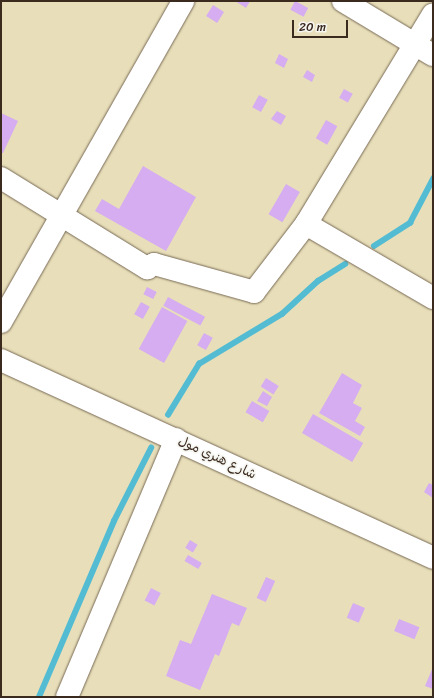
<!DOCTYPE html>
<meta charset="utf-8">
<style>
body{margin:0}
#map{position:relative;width:434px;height:698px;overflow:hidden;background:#e8dfba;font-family:Sriracha,"Playpen Sans Arabic",sans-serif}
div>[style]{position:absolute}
.stream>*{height:5.5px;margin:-2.75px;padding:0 2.75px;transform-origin:2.75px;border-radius:2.75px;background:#54bcd2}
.building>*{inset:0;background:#d5adf0;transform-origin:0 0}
.roads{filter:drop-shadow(0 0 1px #786955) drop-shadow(0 0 1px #786955)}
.minor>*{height:22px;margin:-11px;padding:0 11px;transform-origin:11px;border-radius:11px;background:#fff}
.highway>*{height:22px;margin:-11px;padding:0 11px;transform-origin:11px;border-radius:11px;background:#fff}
span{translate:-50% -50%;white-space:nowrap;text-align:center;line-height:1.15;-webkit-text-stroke:3.5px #f6f6f2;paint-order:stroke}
.street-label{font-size:13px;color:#3b2a1e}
.frame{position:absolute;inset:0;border:2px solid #3b2a1e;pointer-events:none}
.scale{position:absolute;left:292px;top:20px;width:56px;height:18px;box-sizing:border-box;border:2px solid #3b2a1e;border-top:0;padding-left:5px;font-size:12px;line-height:14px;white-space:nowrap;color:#3b2a1e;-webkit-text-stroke:3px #f6f6f2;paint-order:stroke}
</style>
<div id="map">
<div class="stream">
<div style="left:374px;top:246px;width:43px;rotate:-32.6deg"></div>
<div style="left:410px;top:223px;width:50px;rotate:-62.4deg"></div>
<div style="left:168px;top:415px;width:60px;rotate:-58.7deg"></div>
<div style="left:199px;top:364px;width:97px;rotate:-31.1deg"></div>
<div style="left:282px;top:314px;width:49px;rotate:-42.5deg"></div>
<div style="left:318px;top:281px;width:32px;rotate:-32deg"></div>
<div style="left:39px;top:697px;width:191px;rotate:-66.9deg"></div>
<div style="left:114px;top:521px;width:82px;rotate:-63.1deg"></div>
</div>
<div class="building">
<div style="clip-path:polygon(235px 1px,250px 1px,246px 8px)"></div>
<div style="left:295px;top:1px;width:15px;height:10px;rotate:28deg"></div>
<div style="left:213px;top:5px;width:13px;height:13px;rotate:32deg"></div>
<div style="clip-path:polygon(279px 54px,288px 59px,284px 68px,275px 63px)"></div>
<div style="clip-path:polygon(307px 70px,315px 75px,312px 82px,303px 77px)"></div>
<div style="left:344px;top:89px;width:10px;height:10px;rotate:29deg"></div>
<div style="left:259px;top:95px;width:10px;height:14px;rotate:29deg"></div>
<div style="clip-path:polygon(277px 111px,286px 116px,281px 125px,271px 119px)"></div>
<div style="clip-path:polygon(1px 113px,18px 121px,3px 153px,1px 153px)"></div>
<div style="left:326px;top:120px;width:13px;height:21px;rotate:29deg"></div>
<div style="clip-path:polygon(143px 166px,196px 197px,166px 251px,95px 211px,102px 199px,119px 209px)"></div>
<div style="left:286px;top:184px;width:16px;height:35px;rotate:30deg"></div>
<div style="left:147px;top:287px;width:11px;height:8px;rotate:27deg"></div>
<div style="left:168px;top:297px;width:42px;height:10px;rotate:28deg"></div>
<div style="left:141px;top:302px;width:10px;height:14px;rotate:29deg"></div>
<div style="left:162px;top:307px;width:29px;height:48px;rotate:29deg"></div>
<div style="left:204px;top:333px;width:10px;height:14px;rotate:29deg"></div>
<div style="clip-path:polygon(342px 373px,362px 385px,353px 403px,362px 408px,355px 421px,365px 427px,360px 436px,319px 413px)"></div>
<div style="left:266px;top:378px;width:15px;height:10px;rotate:32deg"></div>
<div style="clip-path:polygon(263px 391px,272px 397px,267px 406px,257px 401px)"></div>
<div style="left:252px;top:401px;width:20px;height:13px;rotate:30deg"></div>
<div style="left:313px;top:414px;width:58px;height:22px;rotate:30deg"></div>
<div style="clip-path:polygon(429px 483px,433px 485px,433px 498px,424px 492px)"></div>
<div style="left:190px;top:540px;width:9px;height:9px;rotate:32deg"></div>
<div style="left:188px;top:555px;width:16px;height:7px;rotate:30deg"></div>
<div style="left:266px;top:577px;width:10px;height:23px;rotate:24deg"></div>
<div style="left:151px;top:588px;width:11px;height:14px;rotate:27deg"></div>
<div style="clip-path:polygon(212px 594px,247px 608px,239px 626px,232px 623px,219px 656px,215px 654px,200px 690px,166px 676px,180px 640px,191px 644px)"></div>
<div style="left:353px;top:603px;width:13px;height:16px;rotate:23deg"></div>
<div style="left:399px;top:619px;width:22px;height:13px;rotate:22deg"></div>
<div style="clip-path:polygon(433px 667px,433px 689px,425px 686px)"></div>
</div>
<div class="roads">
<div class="minor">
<div style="left:343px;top:1px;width:105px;rotate:31deg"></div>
<div style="left:1px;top:178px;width:172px;rotate:31.7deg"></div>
<div style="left:147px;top:268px;width:8px;rotate:-30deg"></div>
<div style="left:154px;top:264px;width:104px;rotate:15.6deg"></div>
<div style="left:254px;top:292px;width:86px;rotate:-52.6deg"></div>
<div style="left:306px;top:224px;width:245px;rotate:-58.8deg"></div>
<div style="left:306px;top:224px;width:147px;rotate:30.2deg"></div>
<div style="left:1px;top:322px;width:369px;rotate:-60.4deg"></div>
<div style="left:67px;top:697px;width:280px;rotate:-67.1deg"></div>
</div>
<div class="highway">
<div style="left:1px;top:360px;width:475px;rotate:24.6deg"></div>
</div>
</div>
<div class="street-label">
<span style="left:217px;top:458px;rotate:25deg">شارع هنري مول</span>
</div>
<div class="frame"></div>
<div class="scale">20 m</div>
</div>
